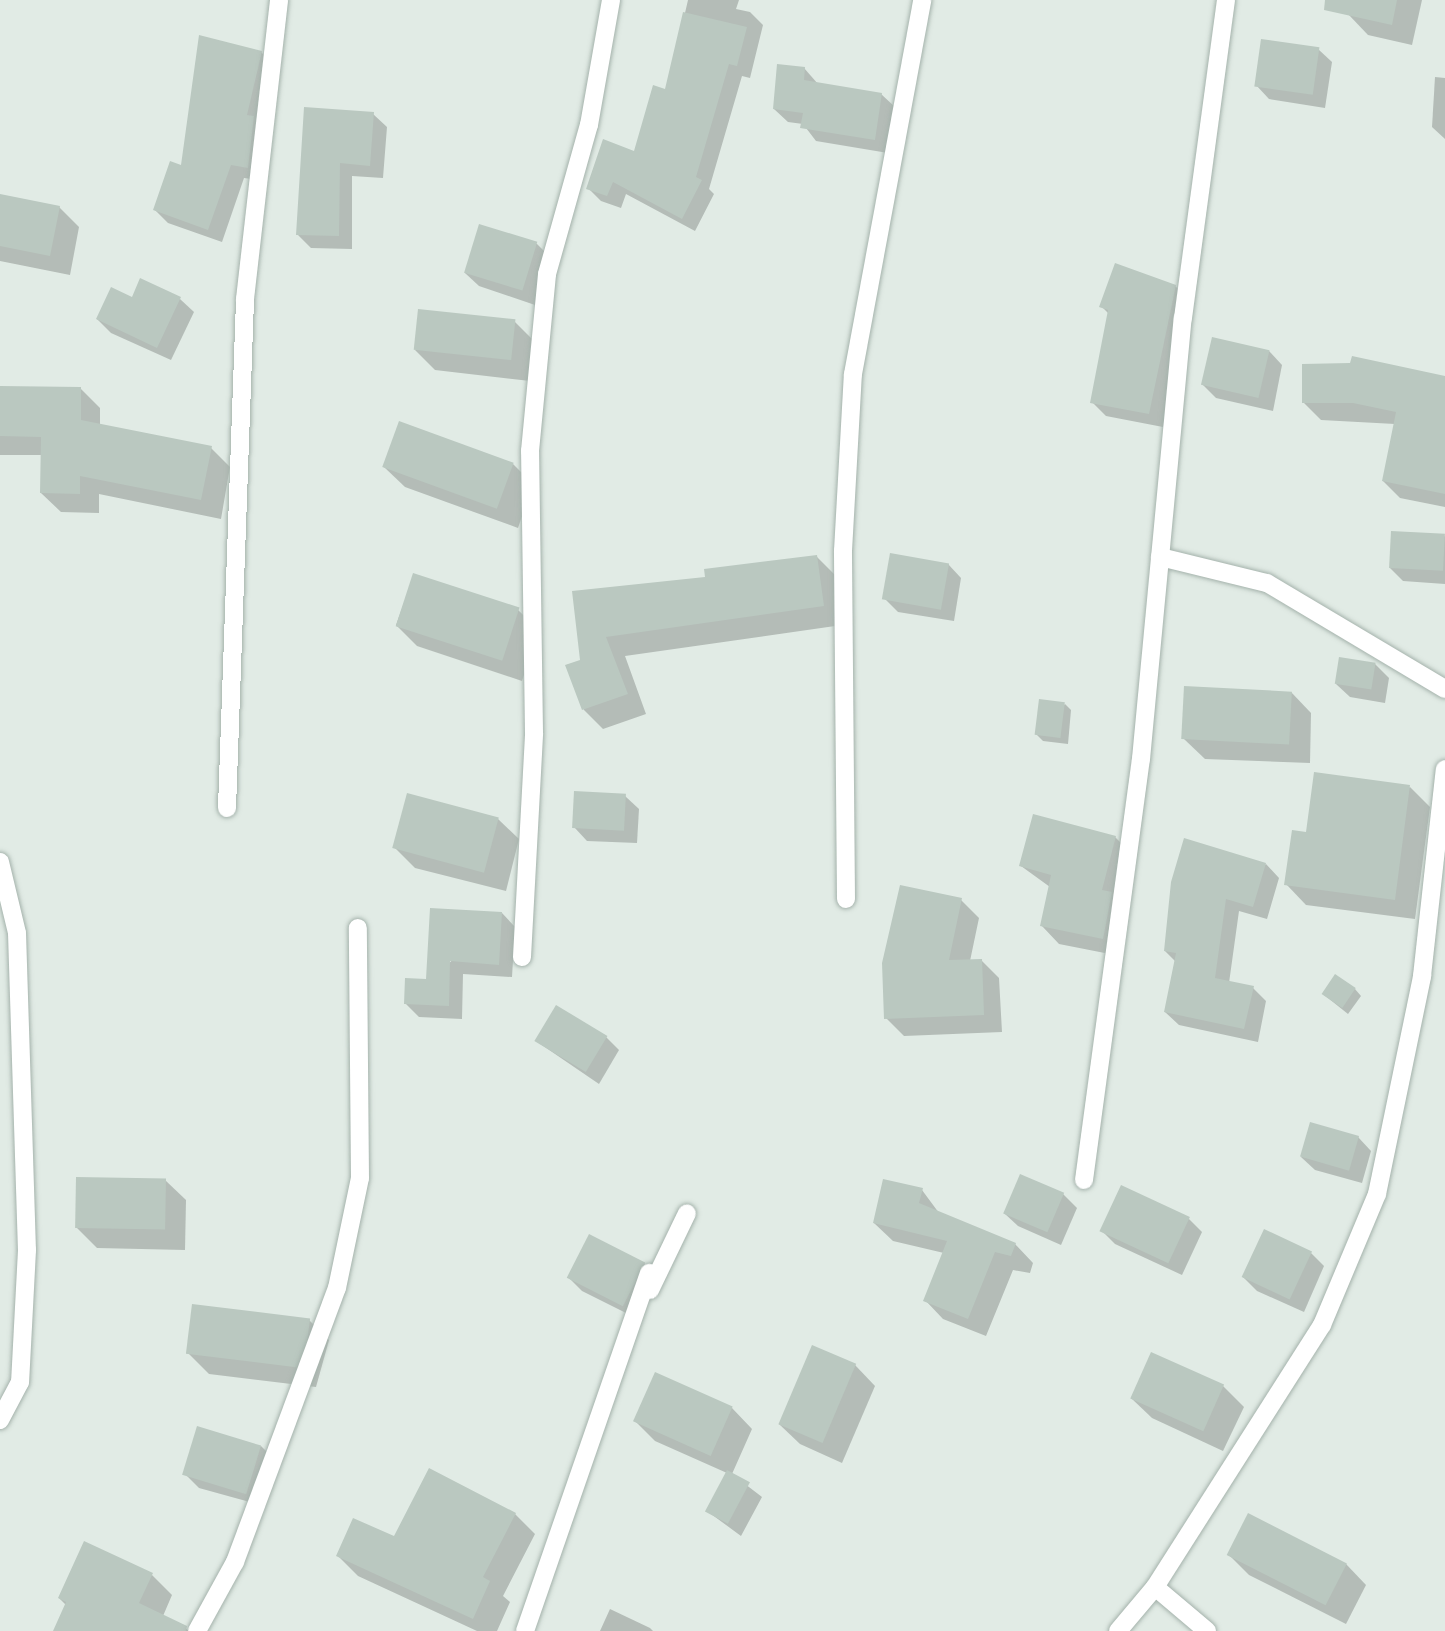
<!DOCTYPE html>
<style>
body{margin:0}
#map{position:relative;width:1445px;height:1631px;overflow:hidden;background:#e1ebe5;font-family:"Work Sans",sans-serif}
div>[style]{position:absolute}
.shadow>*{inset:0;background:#0003}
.building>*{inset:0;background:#bac8c0;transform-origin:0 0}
.roads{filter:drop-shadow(0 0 2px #a4b2ab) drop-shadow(0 0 2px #a4b2ab)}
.street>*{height:18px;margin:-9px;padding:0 9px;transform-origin:9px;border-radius:9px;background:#fff}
span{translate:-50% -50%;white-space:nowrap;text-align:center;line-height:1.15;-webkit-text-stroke:5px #f2f7f3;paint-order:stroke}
</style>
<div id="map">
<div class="shadow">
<div style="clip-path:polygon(688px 0,739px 0,736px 9px,750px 12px,763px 25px,750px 78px,742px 76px,709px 189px,714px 194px,695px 231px,626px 194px,621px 208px,601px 201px,588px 188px,635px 153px,667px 91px)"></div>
<div style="clip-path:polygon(1351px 0,1422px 0,1412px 45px,1368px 35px,1348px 14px)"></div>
<div style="clip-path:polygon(1318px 49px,1332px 62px,1325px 108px,1269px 99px,1256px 85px)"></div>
<div style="clip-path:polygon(261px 52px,275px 66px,261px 180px,244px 178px,222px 242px,168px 223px,155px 210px)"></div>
<div style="clip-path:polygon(804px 68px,818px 84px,881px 94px,895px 107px,888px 153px,816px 141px,803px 124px,788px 122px,774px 109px)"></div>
<div style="clip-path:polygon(1435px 77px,1445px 78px,1445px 139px,1432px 127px)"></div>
<div style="clip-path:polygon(306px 108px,373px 114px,387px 127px,383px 178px,352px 176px,352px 249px,311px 248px,298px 235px)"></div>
<div style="clip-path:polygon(0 195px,59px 207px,79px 227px,70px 275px,0 261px)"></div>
<div style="clip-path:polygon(480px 226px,537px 244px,550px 257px,535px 305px,479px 286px,465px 273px)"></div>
<div style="clip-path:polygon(1175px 286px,1189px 299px,1163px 427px,1106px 416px,1092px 402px,1109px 314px,1101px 306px)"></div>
<div style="clip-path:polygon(180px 299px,194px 312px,171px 360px,111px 333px,97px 319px)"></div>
<div style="clip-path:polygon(514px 321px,535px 342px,530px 381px,435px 370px,415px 350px)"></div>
<div style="clip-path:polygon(1269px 351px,1282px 365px,1273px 411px,1216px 398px,1203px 385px)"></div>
<div style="clip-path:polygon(1445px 378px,1445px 507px,1400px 498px,1383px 481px,1395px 424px,1321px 420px,1303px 402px)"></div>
<div style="clip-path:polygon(0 388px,81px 389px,100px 408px,100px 426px,211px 448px,230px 467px,221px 519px,99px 494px,99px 513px,61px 512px,41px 493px,42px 455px,0 455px)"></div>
<div style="clip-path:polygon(513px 464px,533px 484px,518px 528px,405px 487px,384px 467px)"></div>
<div style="clip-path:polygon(1445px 536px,1445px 584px,1403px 581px,1390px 568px)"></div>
<div style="clip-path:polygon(817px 557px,836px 576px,842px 625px,625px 656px,646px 714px,603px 729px,584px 710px,567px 665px,581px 661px,574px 592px,707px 579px)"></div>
<div style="clip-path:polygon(948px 564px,961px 578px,954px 621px,898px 612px,884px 598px)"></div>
<div style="clip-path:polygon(414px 575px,518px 610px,539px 630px,522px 681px,417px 646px,396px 625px)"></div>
<div style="clip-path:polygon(1375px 664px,1389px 678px,1385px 703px,1350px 697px,1336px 684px)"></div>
<div style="clip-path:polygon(1291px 692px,1311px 713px,1310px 763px,1205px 759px,1184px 739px)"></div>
<div style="clip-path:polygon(1065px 704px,1071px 710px,1068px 744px,1043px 741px,1037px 735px)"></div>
<div style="clip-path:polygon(1410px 787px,1430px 807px,1415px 919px,1306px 905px,1286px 884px)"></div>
<div style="clip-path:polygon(625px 796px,639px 809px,637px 843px,587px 841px,574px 827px)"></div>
<div style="clip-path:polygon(498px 819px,519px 839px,506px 891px,415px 868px,395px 848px)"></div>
<div style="clip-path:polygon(1115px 837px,1133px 855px,1120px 956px,1059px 944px,1042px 926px,1050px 887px,1021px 866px)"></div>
<div style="clip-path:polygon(1266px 864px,1279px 878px,1267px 919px,1239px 911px,1229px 983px,1253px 988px,1266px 1001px,1258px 1042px,1179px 1025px,1165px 1012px,1175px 961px,1165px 951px)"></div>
<div style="clip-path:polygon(961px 900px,979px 918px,970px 961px,981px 960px,999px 978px,1002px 1032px,904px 1036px,886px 1018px)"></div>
<div style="clip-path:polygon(502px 913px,515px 927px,512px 977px,463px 974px,462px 1019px,419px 1017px,406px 1004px)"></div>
<div style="clip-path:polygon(1355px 989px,1361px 996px,1348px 1014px,1323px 994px)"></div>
<div style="clip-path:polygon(606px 1037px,619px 1050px,599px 1084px,536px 1041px)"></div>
<div style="clip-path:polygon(1358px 1137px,1371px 1151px,1362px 1183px,1315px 1170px,1301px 1157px)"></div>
<div style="clip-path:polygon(165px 1180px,186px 1200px,185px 1250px,97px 1248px,77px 1228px)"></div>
<div style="clip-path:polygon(922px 1190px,939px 1213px,1015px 1244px,1033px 1263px,1030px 1273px,1013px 1270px,986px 1336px,943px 1319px,925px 1300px,944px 1253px,893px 1241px,874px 1223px)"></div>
<div style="clip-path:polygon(1063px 1194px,1077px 1208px,1061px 1245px,1018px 1226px,1004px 1213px)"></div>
<div style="clip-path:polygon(1189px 1219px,1202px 1232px,1182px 1275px,1115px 1244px,1102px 1231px)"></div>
<div style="clip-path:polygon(1311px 1253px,1324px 1266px,1304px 1312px,1257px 1291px,1243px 1277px)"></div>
<div style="clip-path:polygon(644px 1263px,657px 1277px,636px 1318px,582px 1291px,569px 1278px)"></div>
<div style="clip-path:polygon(309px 1320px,329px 1340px,316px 1387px,209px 1374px,188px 1353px)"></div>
<div style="clip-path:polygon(855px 1365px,875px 1386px,842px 1463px,800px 1444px,779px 1424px)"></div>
<div style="clip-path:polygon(1223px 1386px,1244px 1407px,1223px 1451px,1152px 1418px,1131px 1398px)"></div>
<div style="clip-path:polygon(732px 1408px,752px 1429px,732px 1474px,762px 1497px,741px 1536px,707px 1511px,727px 1473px,655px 1441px,635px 1421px)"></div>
<div style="clip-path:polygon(261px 1446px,274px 1459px,261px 1505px,199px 1488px,185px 1474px)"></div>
<div style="clip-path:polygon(515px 1514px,535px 1534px,503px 1596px,510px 1602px,497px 1631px,477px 1631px,358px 1576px,338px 1556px)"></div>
<div style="clip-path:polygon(1228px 1554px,1346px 1564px,1366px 1585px,1346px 1624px,1249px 1575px)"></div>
<div style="clip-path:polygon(152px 1575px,172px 1595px,163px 1616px,190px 1631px,54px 1631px,66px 1605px,59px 1598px)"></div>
<div style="clip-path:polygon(610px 1609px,650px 1628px,653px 1631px,600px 1631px)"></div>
</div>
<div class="building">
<div style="clip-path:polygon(1325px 0,1397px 0,1392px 25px,1324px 10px)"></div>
<div style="clip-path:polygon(683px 12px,747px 27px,737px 66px,729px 64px,696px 177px,702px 180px,682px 219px,613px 182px,607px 196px,586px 189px,603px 139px,634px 151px,653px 85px,665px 89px)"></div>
<div style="clip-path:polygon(199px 35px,262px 51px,247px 115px,254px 116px,248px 168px,231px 165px,208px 230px,153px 210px,170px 161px,181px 165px)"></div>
<div style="left:1261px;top:39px;width:59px;height:48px;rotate:8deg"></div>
<div style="clip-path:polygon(777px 64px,805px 67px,804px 80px,882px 93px,875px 140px,800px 128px,803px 113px,773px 109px)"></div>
<div style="clip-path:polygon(304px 107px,374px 112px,370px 166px,340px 163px,339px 236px,296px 235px)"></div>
<div style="clip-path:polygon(0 194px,60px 206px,50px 256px,0 246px)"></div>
<div style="left:479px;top:224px;width:61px;height:51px;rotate:17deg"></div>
<div style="clip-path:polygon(1115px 263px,1176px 285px,1149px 414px,1090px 403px,1108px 310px,1099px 307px)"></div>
<div style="clip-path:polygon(140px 278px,181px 297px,157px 348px,96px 319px,111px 287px,132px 297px)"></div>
<div style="left:418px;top:309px;width:98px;height:41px;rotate:6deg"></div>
<div style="left:1212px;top:337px;width:59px;height:49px;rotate:13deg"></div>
<div style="clip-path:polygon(1352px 356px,1445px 376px,1445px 494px,1382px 481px,1396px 412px,1353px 403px,1302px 403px,1302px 364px,1350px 363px)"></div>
<div style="clip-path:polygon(0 386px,81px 387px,81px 420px,212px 446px,201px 500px,80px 476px,80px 494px,40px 493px,41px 437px,0 436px)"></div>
<div style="left:399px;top:421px;width:122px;height:49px;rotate:20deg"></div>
<div style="left:1391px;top:531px;width:54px;height:37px;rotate:3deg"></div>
<div style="left:890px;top:553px;width:60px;height:47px;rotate:10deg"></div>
<div style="clip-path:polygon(817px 555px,824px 606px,606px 637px,628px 694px,582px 710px,565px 665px,580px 660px,572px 591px,705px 577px,704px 569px)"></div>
<div style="left:413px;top:573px;width:112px;height:56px;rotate:18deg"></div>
<div style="left:1339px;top:657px;width:37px;height:27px;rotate:9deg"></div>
<div style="left:1184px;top:686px;width:108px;height:53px;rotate:3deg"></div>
<div style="left:1039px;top:699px;width:26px;height:36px;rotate:7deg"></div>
<div style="clip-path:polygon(1314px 772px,1410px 785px,1395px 900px,1284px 885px,1292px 830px,1306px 832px)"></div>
<div style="left:574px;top:791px;width:52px;height:37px;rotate:3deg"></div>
<div style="left:407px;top:793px;width:95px;height:57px;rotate:15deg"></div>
<div style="clip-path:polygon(1033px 814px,1116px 836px,1102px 890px,1112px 892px,1103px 939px,1040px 926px,1051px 875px,1019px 866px)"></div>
<div style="clip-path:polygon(1184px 838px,1266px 863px,1253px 907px,1226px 899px,1215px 978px,1254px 986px,1244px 1029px,1164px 1012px,1176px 953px,1164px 951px,1171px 882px)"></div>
<div style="clip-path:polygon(900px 885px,962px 898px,949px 960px,982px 959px,984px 1015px,884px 1019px,882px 963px)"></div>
<div style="clip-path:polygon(430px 908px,502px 912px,499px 965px,450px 961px,449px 1006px,404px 1004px,405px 978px,426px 979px)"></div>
<div style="left:1335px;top:974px;width:25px;height:24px;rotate:34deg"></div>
<div style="left:556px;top:1005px;width:60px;height:42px;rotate:31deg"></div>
<div style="left:1310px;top:1122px;width:51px;height:36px;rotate:16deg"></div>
<div style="left:1020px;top:1174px;width:48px;height:43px;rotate:23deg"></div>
<div style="left:76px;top:1177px;width:90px;height:51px;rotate:1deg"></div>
<div style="clip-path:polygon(883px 1179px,923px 1188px,919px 1203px,1016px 1243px,1011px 1256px,995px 1252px,968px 1319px,923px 1301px,947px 1241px,873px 1223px)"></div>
<div style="left:1121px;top:1185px;width:76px;height:51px;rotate:25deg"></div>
<div style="left:1264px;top:1229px;width:53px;height:53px;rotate:25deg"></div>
<div style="left:589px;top:1234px;width:63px;height:49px;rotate:27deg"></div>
<div style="left:192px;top:1304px;width:119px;height:50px;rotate:7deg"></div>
<div style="left:812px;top:1345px;width:48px;height:86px;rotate:23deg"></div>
<div style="left:1151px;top:1352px;width:80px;height:51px;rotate:24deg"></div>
<div style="left:655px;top:1372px;width:85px;height:54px;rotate:24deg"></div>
<div style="left:197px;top:1426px;width:67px;height:51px;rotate:17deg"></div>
<div style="clip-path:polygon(429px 1468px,516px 1513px,483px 1577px,490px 1581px,473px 1619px,336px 1556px,353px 1518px,394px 1536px)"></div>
<div style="left:727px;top:1470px;width:26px;height:47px;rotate:28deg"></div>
<div style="left:1248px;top:1513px;width:111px;height:47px;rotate:27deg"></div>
<div style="clip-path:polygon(84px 1541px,153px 1573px,139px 1603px,187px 1626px,186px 1631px,53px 1631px,66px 1602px,58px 1598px)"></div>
</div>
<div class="roads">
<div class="street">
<div style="left:1160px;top:557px;width:110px;rotate:13.7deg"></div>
<div style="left:1267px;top:583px;width:207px;rotate:30.8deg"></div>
<div style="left:227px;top:808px;width:509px;rotate:-87.97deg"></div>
<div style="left:245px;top:299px;width:301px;rotate:-83.5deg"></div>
<div style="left:0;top:862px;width:73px;rotate:76.5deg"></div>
<div style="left:17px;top:933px;width:317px;rotate:88.2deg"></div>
<div style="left:27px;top:1250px;width:132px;rotate:93deg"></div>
<div style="left:20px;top:1382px;width:43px;rotate:117.8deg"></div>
<div style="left:846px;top:899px;width:348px;rotate:-90.5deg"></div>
<div style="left:843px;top:551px;width:177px;rotate:-86.8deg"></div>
<div style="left:853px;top:374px;width:380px;rotate:-79.5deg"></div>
<div style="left:522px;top:957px;width:224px;rotate:-86.9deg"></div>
<div style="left:534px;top:733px;width:282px;rotate:-90.8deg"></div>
<div style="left:530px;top:451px;width:178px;rotate:-84.5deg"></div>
<div style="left:547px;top:274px;width:155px;rotate:-74.3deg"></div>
<div style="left:589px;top:125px;width:127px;rotate:-80deg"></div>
<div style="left:1084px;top:1180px;width:425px;rotate:-82.3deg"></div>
<div style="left:1141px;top:759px;width:443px;rotate:-84.6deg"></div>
<div style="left:1183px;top:318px;width:321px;rotate:-82.3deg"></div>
<div style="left:650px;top:1290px;width:85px;rotate:-64.3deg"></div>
<div style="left:1155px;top:1587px;width:68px;rotate:40.2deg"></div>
<div style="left:197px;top:1631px;width:79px;rotate:-61.2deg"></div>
<div style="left:235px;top:1562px;width:292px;rotate:-69.6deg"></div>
<div style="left:337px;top:1288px;width:112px;rotate:-78.2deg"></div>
<div style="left:360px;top:1178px;width:250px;rotate:-90.5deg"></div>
<div style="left:525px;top:1631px;width:379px;rotate:-70.9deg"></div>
<div style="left:1118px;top:1631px;width:57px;rotate:-49.9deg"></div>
<div style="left:1155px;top:1587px;width:311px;rotate:-57.5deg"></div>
<div style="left:1322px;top:1325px;width:142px;rotate:-67.2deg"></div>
<div style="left:1377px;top:1194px;width:223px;rotate:-78.3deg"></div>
<div style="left:1422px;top:976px;width:208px;rotate:-83.7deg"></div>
</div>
</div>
</div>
